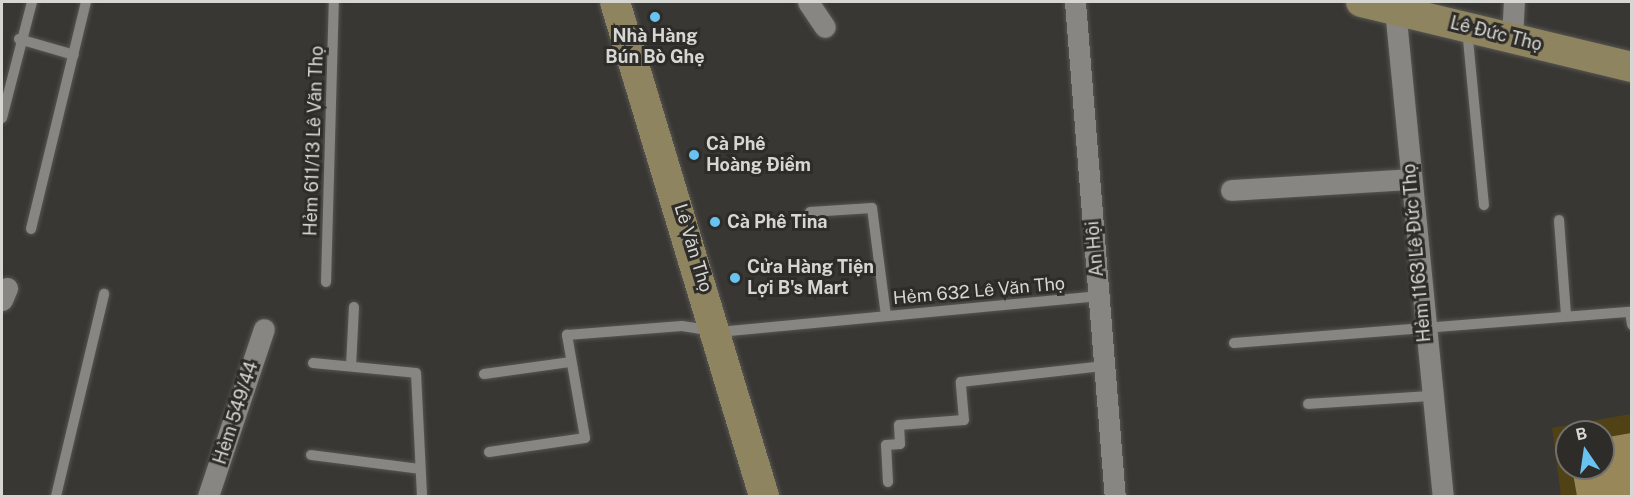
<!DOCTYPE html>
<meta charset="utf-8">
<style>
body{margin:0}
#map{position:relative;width:1633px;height:498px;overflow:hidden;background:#383733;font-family:"Public Sans",sans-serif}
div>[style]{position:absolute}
.green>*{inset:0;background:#514216}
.water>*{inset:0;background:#988758}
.roads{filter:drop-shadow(0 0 2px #565552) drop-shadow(0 0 2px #565552)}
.service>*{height:10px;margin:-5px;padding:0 5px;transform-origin:5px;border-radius:5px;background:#878682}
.minor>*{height:21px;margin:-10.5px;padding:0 10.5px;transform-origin:10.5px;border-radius:10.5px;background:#878682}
.secondary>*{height:30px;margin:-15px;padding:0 15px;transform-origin:15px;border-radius:15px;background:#8e8460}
.dots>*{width:16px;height:16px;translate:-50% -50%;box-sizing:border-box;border:3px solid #2e2c29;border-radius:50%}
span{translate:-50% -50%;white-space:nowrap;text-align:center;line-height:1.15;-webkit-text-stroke:6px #2e2c29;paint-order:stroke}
.street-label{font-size:18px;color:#d6d6d3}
.poi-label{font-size:18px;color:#d6d6d3;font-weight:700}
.left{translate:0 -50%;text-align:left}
.frame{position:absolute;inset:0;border:3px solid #d6d6d3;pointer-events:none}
.north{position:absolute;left:1555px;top:420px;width:60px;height:60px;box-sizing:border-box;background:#2e2c29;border:2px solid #71706d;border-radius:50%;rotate:347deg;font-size:16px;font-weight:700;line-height:24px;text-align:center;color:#d6d6d3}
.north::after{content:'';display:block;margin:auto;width:21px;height:27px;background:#69c3f1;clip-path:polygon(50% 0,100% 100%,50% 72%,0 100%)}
</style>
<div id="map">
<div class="green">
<div style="clip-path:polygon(evenodd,1631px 414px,1631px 496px,1561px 496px,1552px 428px,1631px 414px,1567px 432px,1603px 432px,1603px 468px,1567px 468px,1567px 432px)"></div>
</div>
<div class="water">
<div style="clip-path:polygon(1631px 433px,1631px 496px,1577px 496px,1572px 468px,1603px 468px,1603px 438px)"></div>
</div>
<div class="roads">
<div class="service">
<div style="left:1467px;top:29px;width:177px;rotate:84.5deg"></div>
<div style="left:19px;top:39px;width:57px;rotate:16.2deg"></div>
<div style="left:2px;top:118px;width:120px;rotate:-75.5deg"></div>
<div style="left:810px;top:212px;width:62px;rotate:-3.7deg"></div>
<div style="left:872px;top:208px;width:109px;rotate:82.6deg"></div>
<div style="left:1559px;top:220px;width:96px;rotate:85.8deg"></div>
<div style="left:31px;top:229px;width:234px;rotate:-76.4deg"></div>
<div style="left:326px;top:282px;width:280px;rotate:-88.4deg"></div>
<div style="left:1234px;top:343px;width:397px;rotate:-4.5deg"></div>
<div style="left:1630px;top:312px;width:13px;rotate:81deg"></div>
<div style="left:313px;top:363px;width:103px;rotate:5.5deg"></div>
<div style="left:416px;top:373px;width:123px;rotate:87.2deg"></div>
<div style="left:351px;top:366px;width:59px;rotate:-87.1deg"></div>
<div style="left:484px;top:374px;width:88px;rotate:-7.9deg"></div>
<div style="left:1308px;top:404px;width:121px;rotate:-3.8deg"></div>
<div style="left:489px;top:452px;width:97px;rotate:-8.3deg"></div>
<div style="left:585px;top:438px;width:105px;rotate:-99.9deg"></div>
<div style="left:567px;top:335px;width:115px;rotate:-4.5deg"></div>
<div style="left:682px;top:326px;width:37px;rotate:9deg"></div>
<div style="left:719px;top:332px;width:382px;rotate:-5.4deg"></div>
<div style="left:311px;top:455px;width:110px;rotate:7.3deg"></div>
<div style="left:888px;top:482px;width:37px;rotate:-93deg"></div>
<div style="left:886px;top:445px;width:14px;rotate:-4deg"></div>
<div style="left:900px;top:444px;width:19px;rotate:-93deg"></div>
<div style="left:899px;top:425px;width:65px;rotate:-4.4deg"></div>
<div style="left:964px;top:420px;width:38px;rotate:-95deg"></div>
<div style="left:961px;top:382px;width:144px;rotate:-6.4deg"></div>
<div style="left:56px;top:496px;width:208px;rotate:-76.6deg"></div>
</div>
<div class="minor">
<div style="left:808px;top:2px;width:30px;rotate:56deg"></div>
<div style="left:1075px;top:2px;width:496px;rotate:85.4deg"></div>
<div style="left:1395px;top:9px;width:489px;rotate:84.4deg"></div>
<div style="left:1512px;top:38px;width:36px;rotate:-87deg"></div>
<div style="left:1231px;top:190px;width:180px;rotate:-3.5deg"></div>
<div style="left:2px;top:300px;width:13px;rotate:-67deg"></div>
<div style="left:208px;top:496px;width:176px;rotate:-71.5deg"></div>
</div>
<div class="secondary">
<div style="left:615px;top:2px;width:516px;rotate:73.22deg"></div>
<div style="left:1361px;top:2px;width:279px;rotate:13.5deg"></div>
</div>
</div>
<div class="dots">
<div style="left:655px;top:17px;background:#69c3f1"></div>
<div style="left:694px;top:155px;background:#69c3f1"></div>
<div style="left:715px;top:222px;background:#69c3f1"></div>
<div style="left:735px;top:278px;background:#69c3f1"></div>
</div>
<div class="street-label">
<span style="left:1496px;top:34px;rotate:14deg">Lê Đức Thọ</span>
<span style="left:314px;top:141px;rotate:-88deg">Hẻm 611/13 Lê Văn Thọ</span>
<span style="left:693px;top:248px;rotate:73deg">Lê Văn Thọ</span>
<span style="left:1095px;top:249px;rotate:-95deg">An Hội</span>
<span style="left:1417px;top:253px;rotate:-95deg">Hẻm 1163 Lê Đức Thọ</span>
<span style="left:979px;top:291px;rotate:-5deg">Hẻm 632 Lê Văn Thọ</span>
<span style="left:236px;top:413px;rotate:-72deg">Hẻm 549/44</span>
</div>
<div class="poi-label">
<span style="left:655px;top:47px">Nhà Hàng<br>Bún Bò Ghẹ</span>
<span class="left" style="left:706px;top:155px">Cà Phê<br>Hoàng Điềm</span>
<span class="left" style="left:727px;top:222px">Cà Phê Tina</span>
<span class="left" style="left:747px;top:278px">Cửa Hàng Tiện<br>Lợi B's Mart</span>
</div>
<div class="frame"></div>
<div class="north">B</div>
</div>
